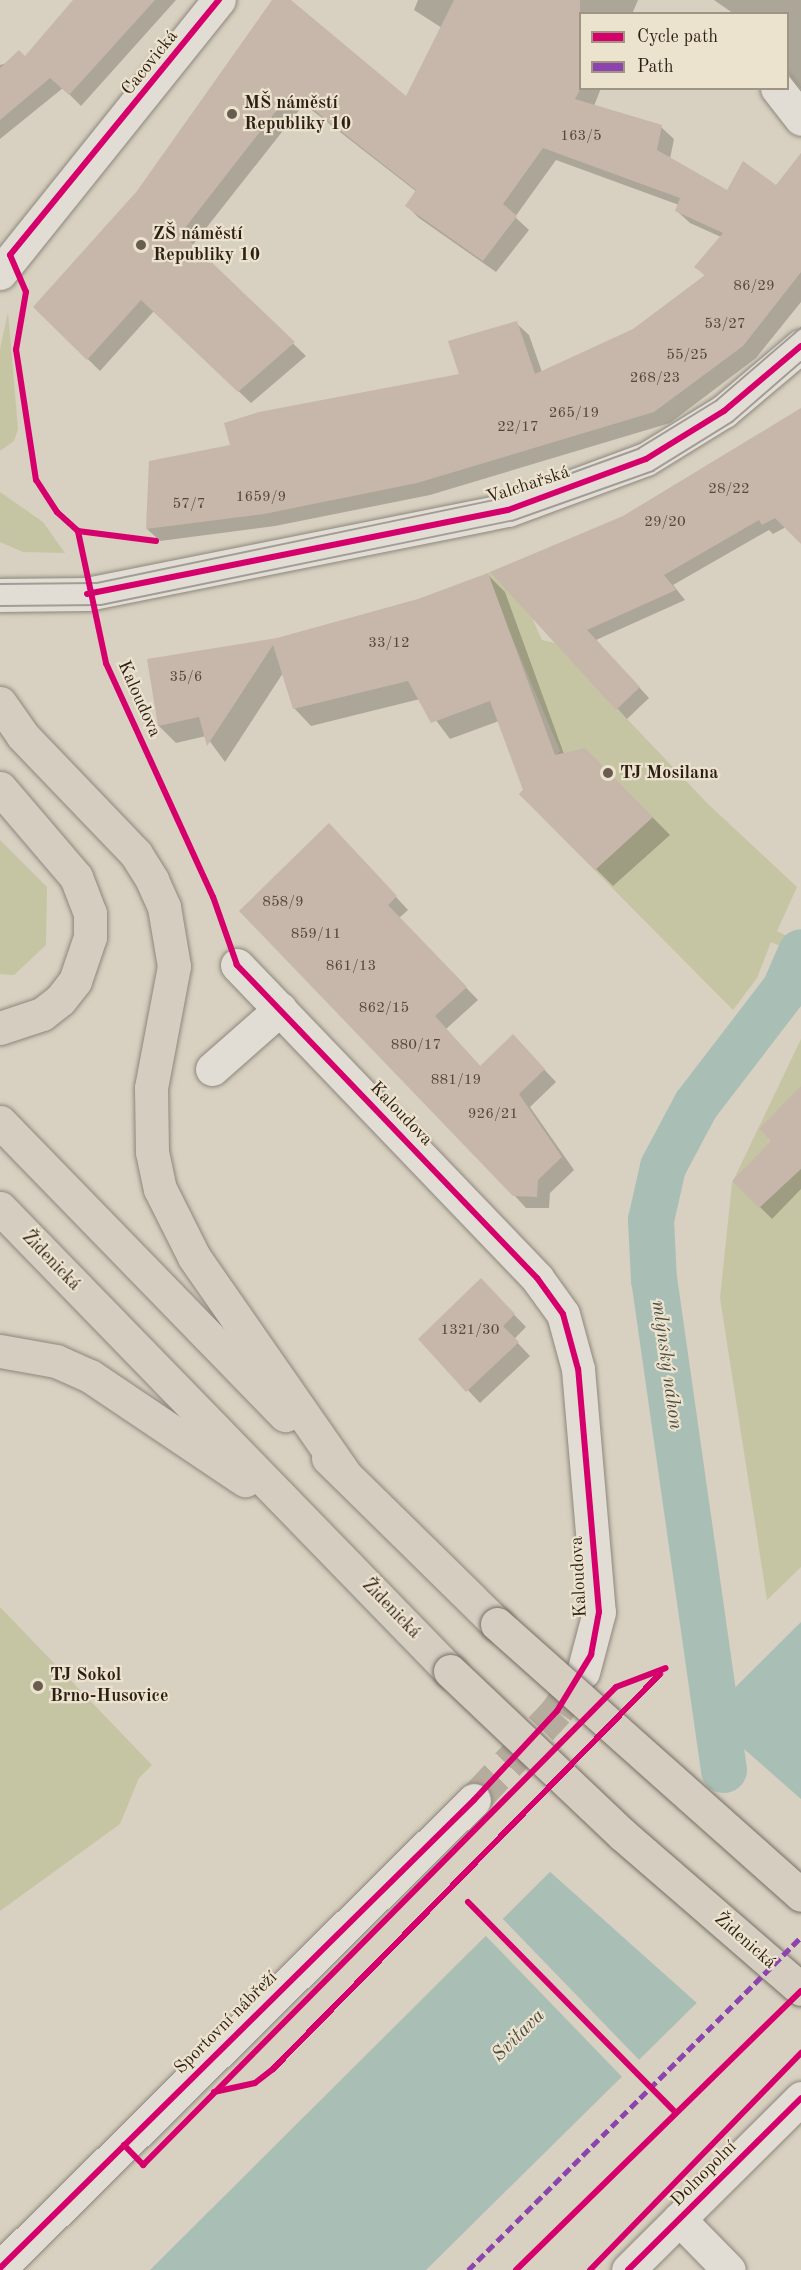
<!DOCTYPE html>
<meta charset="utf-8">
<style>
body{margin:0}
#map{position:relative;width:801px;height:2270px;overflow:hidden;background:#d8d0c0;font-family:"Old Standard TT",serif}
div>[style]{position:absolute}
.green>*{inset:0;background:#c6c5a3}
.water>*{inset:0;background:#a9bfb6}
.pier>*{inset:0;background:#d8d0c0;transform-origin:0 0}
.shadow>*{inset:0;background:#0003}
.canal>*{height:46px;margin:-23px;padding:0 23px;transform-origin:23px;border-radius:23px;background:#a9bfb6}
.building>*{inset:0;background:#c6b7aa}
.minor-tunnel>*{height:33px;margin-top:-16.5px;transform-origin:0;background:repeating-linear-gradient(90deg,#b6ac9e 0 33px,transparent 0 49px)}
.roads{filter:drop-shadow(0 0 2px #8d877d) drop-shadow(0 0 2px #8d877d)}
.minor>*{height:33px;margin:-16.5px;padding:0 16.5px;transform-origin:16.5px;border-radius:16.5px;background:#e1ddd4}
.highway>*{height:33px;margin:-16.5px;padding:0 16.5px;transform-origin:16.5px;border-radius:16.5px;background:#d5cdc0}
.tram>*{height:1.5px;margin:-0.75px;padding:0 0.75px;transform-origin:0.75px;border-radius:0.75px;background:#a19c95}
.bridges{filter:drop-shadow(0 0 2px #766f66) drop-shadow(0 0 2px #766f66)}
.highway-bridge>*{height:33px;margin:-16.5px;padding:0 16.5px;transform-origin:16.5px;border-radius:16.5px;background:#d5cdc0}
.quiet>*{height:4.5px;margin-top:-2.25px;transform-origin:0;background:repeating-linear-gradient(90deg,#8e44ad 0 9px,transparent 0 13.5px)}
.cycleway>*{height:6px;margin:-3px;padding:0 3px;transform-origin:3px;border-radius:3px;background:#d6006c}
.dots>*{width:16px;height:16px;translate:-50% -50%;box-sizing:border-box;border:3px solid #ece3cf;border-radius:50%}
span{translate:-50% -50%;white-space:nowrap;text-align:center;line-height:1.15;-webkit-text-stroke:4.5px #ece3cf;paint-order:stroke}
.number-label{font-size:15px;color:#55463b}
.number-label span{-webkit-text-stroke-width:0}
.street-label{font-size:18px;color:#2d1e14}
.poi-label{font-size:18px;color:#2d1e14;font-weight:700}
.left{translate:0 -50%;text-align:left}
.water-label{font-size:20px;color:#4c4c43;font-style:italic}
.legend{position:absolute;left:579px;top:12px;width:210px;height:78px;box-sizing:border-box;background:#ece3cf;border:2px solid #a09484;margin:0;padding:8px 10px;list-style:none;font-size:18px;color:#2d1e14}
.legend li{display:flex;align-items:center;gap:12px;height:30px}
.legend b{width:30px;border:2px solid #a09484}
</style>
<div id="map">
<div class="green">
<div style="clip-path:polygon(8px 312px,18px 429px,14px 441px,0 451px,0 349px)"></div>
<div style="clip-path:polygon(0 492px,43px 522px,65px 553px,23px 552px,0 542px)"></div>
<div style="clip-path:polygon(508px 565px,542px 640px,555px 643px,707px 803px,797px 887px,777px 931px,801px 943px,801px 955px,771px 942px,757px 978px,733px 1010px,519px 794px,560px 751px,485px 574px)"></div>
<div style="clip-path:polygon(0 840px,47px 887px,46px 945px,14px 975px,0 974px)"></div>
<div style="clip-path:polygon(801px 1039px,801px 1567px,767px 1600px,720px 1298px,732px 1183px)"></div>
<div style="clip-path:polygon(0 1607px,152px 1765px,139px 1778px,120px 1824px,0 1911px)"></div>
</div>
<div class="water">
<div style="clip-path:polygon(801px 1622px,801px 1900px,426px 2270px,150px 2270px)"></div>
</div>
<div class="pier">
<div style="clip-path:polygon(704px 1714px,801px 1799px,801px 1904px,698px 2004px,548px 1870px)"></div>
<div style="left:501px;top:1917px;width:200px;height:24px;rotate:46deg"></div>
</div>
<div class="shadow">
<div style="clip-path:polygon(75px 0,176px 0,81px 106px,63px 88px,0 139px,0 65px,25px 58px)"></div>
<div style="clip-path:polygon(275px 0,288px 0,407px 99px,442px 28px,414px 10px,418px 0,638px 0,632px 14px,580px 14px,580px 88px,601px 88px,594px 106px,661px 127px,674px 139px,670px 159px,727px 192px,776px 187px,801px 155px,801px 302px,756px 358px,670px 423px,430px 495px,275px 526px,160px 541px,147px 529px,151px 462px,232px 446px,461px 375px,516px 323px,529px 335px,542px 372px,634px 330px,706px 277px,697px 267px,721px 237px,690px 223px,677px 211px,679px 205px,556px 160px,515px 217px,529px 230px,496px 272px,419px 218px,407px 206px,417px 192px,304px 104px,192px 246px,306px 356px,251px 403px,154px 311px,100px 371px,35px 307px,138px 192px)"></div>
<div style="clip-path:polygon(714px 0,801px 0,801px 89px,788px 73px,788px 14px,734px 14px)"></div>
<div style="clip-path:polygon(801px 410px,801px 542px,786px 527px,773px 534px,769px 530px,673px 585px,685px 600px,596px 640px,649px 698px,627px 719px,493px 572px,623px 518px)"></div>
<div style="clip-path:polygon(487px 574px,505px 592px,564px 754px,585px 749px,670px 835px,613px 886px,521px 794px,525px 790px,499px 721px,450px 739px,420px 699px,311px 726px,294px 708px,283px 673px,225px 762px,206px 736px,176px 743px,159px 726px,148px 661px,278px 640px,418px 601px)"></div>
<div style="clip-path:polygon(341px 837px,408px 910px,399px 918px,478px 1000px,446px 1029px,481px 1067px,525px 1049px,556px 1082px,530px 1107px,574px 1170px,550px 1193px,549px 1208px,526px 1208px,514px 1195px)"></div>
<div style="clip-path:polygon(801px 1093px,801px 1189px,772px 1219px,734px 1181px,773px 1141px)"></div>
<div style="clip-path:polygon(481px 1281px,526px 1327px,514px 1339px,530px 1356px,480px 1403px,420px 1339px)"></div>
</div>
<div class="canal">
<div style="left:724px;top:1770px;width:494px;rotate:-98.1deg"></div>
<div style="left:654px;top:1281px;width:61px;rotate:-92.8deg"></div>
<div style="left:651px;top:1220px;width:54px;rotate:-77.2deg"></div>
<div style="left:663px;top:1167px;width:70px;rotate:-62deg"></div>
<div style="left:696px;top:1105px;width:146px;rotate:-52.5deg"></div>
<div style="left:785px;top:989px;width:40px;rotate:-66.6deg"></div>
</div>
<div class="building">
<div style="clip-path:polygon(73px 0,155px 0,69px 95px,50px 78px,0 120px,0 68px,19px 50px,25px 56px)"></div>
<div style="clip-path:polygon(272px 0,291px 0,406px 96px,454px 0,580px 0,580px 90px,575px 99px,662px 125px,657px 150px,727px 190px,743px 161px,776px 185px,801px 153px,801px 272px,743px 346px,654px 412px,417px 483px,264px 514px,146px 529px,149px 461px,230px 445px,224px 423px,259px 412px,459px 374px,448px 341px,517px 321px,535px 374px,633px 329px,705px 275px,694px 267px,723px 233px,675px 211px,680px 198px,543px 148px,503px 204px,517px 216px,483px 261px,405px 206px,416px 190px,291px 92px,181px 233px,295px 342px,238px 392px,141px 300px,87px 360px,33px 307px,137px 191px)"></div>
<div style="clip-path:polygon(801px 408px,801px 544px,775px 518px,762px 525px,759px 520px,664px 575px,676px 590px,587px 630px,640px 687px,616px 710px,490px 572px,623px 516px)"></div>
<div style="clip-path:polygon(488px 573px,555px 755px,585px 748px,653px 817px,595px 870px,519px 794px,523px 790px,490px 701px,431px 723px,408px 681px,293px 709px,273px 645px,207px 746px,199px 717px,158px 726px,147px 659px,277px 638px,418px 599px)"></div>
<div style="clip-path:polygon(329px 823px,397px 896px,388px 905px,467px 987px,435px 1016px,480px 1066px,513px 1034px,545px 1069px,519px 1094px,562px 1157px,538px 1180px,537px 1197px,513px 1196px,239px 911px)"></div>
<div style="clip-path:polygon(801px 1086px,801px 1169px,759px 1208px,732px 1181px,771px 1141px,759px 1129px)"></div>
<div style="clip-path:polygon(481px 1278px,515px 1314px,503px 1326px,519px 1342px,466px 1392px,418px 1339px)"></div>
</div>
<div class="minor-tunnel">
<div style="left:474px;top:1800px;width:122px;rotate:-47deg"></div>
<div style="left:557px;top:1711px;width:47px;rotate:-56.3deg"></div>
</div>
<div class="roads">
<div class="minor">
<div style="left:777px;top:88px;width:39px;rotate:52deg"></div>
<div style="left:0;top:273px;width:350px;rotate:-51.3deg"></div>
<div style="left:0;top:595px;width:87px;rotate:-0.7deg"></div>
<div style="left:87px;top:594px;width:429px;rotate:-11.3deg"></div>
<div style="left:508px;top:510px;width:147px;rotate:-20.3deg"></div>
<div style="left:646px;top:459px;width:92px;rotate:-31.6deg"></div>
<div style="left:724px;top:411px;width:101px;rotate:-40.2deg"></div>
<div style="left:237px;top:965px;width:434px;rotate:46.2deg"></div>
<div style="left:537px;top:1278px;width:44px;rotate:54.2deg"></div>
<div style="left:563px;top:1314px;width:57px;rotate:74.7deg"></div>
<div style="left:578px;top:1369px;width:244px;rotate:85.1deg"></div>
<div style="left:599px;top:1612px;width:62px;rotate:104.9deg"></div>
<div style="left:212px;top:1069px;width:91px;rotate:-41.4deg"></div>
<div style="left:679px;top:2219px;width:71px;rotate:45.6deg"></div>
<div style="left:0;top:2268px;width:666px;rotate:-44.64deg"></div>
<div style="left:628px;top:2270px;width:244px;rotate:-44.8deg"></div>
</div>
<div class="highway">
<div style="left:0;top:703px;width:39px;rotate:55deg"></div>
<div style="left:22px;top:735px;width:165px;rotate:46.2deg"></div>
<div style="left:136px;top:854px;width:31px;rotate:58deg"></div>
<div style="left:152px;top:880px;width:30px;rotate:66deg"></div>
<div style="left:164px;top:907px;width:60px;rotate:80.4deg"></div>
<div style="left:174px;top:966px;width:124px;rotate:100.7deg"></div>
<div style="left:151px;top:1088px;width:64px;rotate:89.1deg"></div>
<div style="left:152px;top:1152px;width:38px;rotate:78deg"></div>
<div style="left:160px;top:1189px;width:76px;rotate:63.4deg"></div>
<div style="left:194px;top:1257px;width:263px;rotate:55.2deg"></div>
<div style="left:0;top:788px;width:117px;rotate:49.5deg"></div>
<div style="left:76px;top:877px;width:39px;rotate:69deg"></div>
<div style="left:90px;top:913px;width:24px;rotate:90deg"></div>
<div style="left:90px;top:937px;width:46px;rotate:108.8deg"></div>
<div style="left:75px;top:981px;width:24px;rotate:128deg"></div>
<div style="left:60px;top:1000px;width:23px;rotate:142deg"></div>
<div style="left:42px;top:1014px;width:44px;rotate:161.6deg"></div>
<div style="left:0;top:1122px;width:409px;rotate:45.8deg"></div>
<div style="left:0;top:1208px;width:646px;rotate:45.82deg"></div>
<div style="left:0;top:1351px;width:57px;rotate:10.1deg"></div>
<div style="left:56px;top:1361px;width:37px;rotate:24deg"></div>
<div style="left:90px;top:1376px;width:187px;rotate:33.9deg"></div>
<div style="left:328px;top:1458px;width:237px;rotate:44.5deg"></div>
</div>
</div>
<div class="tram">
<div style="left:0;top:584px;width:97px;rotate:-0.6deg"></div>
<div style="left:97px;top:583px;width:412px;rotate:-11.8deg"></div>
<div style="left:500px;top:499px;width:147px;rotate:-19.9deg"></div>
<div style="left:638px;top:449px;width:92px;rotate:-31.6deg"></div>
<div style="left:716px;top:401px;width:112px;rotate:-40.7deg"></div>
<div style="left:0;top:606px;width:101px;rotate:-0.6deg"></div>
<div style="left:101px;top:605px;width:419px;rotate:-11.6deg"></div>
<div style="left:512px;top:521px;width:150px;rotate:-19.5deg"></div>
<div style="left:653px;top:471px;width:93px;rotate:-31.8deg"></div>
<div style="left:732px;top:422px;width:91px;rotate:-41deg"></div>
</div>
<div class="bridges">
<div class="highway-bridge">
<div style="left:497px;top:1624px;width:407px;rotate:41.7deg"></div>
<div style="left:450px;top:1671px;width:238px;rotate:43.5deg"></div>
<div style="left:623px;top:1835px;width:235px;rotate:40.9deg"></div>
</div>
</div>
<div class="quiet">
<div style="left:468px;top:2270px;width:471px;rotate:-45deg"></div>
</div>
<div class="cycleway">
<div style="left:156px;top:541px;width:79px;rotate:-172.7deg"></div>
<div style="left:78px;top:531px;width:28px;rotate:-138deg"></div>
<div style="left:57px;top:512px;width:38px;rotate:-123deg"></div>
<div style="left:36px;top:480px;width:132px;rotate:-98.7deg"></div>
<div style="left:16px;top:350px;width:59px;rotate:-80.2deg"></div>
<div style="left:26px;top:292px;width:40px;rotate:-113.4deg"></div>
<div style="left:10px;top:255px;width:330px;rotate:-50.7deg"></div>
<div style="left:87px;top:594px;width:429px;rotate:-11.3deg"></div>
<div style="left:508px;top:510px;width:147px;rotate:-20.3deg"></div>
<div style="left:646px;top:459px;width:92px;rotate:-31.6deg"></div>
<div style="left:724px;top:411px;width:101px;rotate:-40.2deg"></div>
<div style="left:468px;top:1902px;width:296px;rotate:45.4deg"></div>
<div style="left:214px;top:2092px;width:42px;rotate:-12.4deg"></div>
<div style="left:255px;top:2083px;width:23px;rotate:-38deg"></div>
<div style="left:273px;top:2069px;width:553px;rotate:-45.59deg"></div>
<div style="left:124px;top:2145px;width:28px;rotate:46deg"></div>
<div style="left:143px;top:2165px;width:672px;rotate:-45.3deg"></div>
<div style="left:616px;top:1687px;width:53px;rotate:-20.8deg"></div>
<div style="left:0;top:2268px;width:666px;rotate:-44.64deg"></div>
<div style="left:474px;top:1800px;width:122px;rotate:-47deg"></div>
<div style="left:557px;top:1711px;width:66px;rotate:-58.7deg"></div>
<div style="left:591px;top:1655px;width:44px;rotate:-79.5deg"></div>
<div style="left:599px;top:1612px;width:244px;rotate:-94.9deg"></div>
<div style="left:578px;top:1369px;width:57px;rotate:-105.3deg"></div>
<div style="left:563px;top:1314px;width:44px;rotate:-125.8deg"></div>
<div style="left:537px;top:1278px;width:434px;rotate:-133.8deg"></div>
<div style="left:237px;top:965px;width:72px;rotate:-109.4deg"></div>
<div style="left:213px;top:897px;width:257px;rotate:-114.6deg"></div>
<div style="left:106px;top:663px;width:135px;rotate:-102deg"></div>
<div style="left:516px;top:2270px;width:399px;rotate:-44.4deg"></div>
<div style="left:590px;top:2270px;width:303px;rotate:-45.8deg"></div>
<div style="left:628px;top:2270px;width:244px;rotate:-44.8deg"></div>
</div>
<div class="dots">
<div style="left:232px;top:114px;background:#695c50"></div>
<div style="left:141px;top:245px;background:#695c50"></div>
<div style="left:608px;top:773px;background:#695c50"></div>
<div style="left:38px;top:1686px;background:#695c50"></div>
</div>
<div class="number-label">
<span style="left:581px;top:137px">163/5</span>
<span style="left:754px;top:287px">86/29</span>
<span style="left:725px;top:325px">53/27</span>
<span style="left:687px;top:356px">55/25</span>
<span style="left:655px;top:379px">268/23</span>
<span style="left:574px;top:414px">265/19</span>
<span style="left:518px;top:428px">22/17</span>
<span style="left:729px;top:490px">28/22</span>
<span style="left:261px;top:498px">1659/9</span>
<span style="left:189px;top:505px">57/7</span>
<span style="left:665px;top:523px">29/20</span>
<span style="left:389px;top:644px">33/12</span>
<span style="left:186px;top:678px">35/6</span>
<span style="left:283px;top:903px">858/9</span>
<span style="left:316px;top:935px">859/11</span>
<span style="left:351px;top:967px">861/13</span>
<span style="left:384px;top:1009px">862/15</span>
<span style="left:416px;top:1046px">880/17</span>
<span style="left:456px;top:1081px">881/19</span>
<span style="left:493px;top:1115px">926/21</span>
<span style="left:470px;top:1331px">1321/30</span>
</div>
<div class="street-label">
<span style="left:150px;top:63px;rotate:-51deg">Cacovická</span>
<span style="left:528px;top:485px;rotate:-18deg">Valchařská</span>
<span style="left:139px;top:699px;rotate:66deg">Kaloudova</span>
<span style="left:401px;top:1114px;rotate:46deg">Kaloudova</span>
<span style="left:51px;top:1261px;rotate:46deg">Židenická</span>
<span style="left:579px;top:1577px;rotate:-93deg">Kaloudova</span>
<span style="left:391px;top:1609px;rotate:46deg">Židenická</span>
<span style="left:745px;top:1941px;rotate:41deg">Židenická</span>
<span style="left:226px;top:2023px;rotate:-45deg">Sportovní nábřeží</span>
<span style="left:704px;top:2174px;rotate:-45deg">Dolnopolní</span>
</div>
<div class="poi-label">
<span class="left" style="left:244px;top:114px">MŠ náměstí<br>Republiky 10</span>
<span class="left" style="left:153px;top:245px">ZŠ náměstí<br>Republiky 10</span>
<span class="left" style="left:620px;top:773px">TJ Mosilana</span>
<span class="left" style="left:50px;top:1686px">TJ Sokol<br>Brno-Husovice</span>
</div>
<div class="water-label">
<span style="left:666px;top:1365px;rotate:82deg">mlýnský náhon</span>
<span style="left:519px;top:2036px;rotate:-45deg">Svitava</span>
</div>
<ul class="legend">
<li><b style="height:8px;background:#d6006c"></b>Cycle path</li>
<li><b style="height:8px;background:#8e44ad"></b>Path</li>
</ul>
</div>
